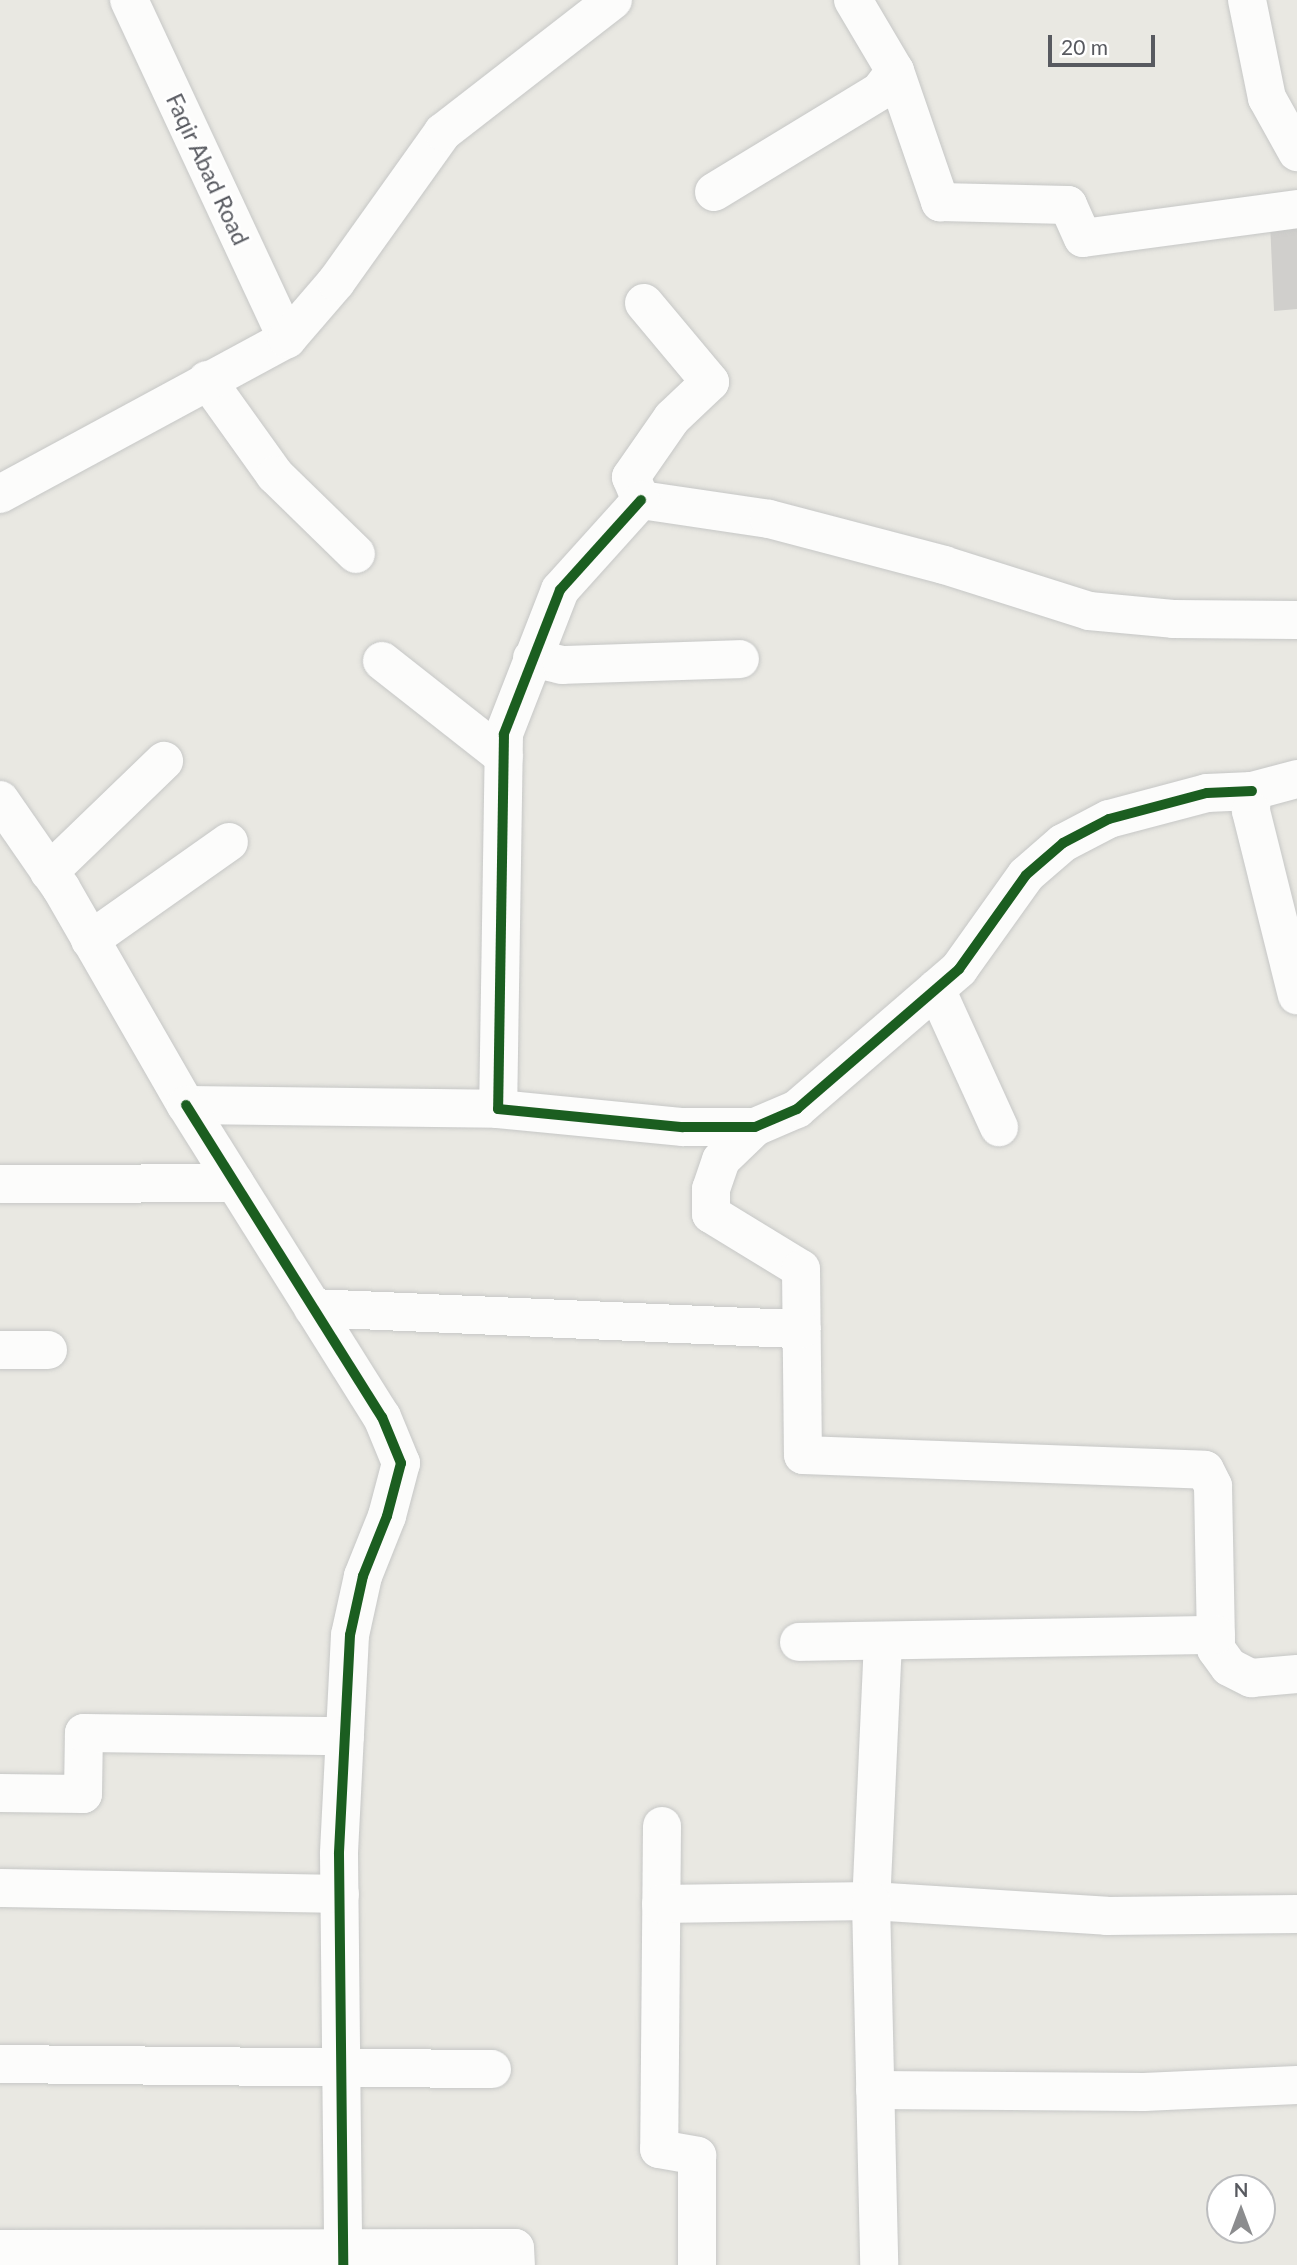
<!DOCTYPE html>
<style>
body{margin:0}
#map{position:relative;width:1297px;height:2265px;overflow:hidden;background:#e9e8e2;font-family:Lato,sans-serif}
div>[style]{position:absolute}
.building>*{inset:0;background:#d0cfcc}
.roads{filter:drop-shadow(0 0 2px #c6c7c6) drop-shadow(0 0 2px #c6c7c6)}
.minor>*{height:38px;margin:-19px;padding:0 19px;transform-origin:19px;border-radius:19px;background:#fcfcfb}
.cycleway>*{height:10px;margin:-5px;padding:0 5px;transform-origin:5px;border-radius:5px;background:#1b5e20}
span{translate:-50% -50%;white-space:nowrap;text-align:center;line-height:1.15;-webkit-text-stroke:5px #fff;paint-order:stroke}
.street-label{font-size:23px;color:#585a60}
.north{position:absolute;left:1206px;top:2174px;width:70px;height:70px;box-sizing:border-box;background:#fff;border:2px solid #bcbdbf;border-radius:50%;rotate:0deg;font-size:19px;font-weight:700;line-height:28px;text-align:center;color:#585a60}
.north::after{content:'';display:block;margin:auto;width:24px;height:32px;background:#8b8c8e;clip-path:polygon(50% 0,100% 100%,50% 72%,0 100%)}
.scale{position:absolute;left:1048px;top:35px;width:107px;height:32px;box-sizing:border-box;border:4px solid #585a60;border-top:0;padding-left:9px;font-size:21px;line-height:24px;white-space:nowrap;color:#585a60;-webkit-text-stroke:5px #fff;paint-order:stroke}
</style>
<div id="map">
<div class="building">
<div style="clip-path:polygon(1297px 219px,1297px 309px,1274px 311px,1270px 222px)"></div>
</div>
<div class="roads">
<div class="minor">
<div style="left:129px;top:0;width:374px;rotate:65deg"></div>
<div style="left:853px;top:0;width:82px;rotate:59.4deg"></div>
<div style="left:895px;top:71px;width:139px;rotate:71deg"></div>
<div style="left:940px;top:202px;width:128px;rotate:1.3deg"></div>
<div style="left:1068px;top:205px;width:36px;rotate:66deg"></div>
<div style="left:1083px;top:238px;width:216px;rotate:-7.7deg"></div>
<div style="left:1247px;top:0;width:100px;rotate:78.5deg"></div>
<div style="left:1267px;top:98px;width:62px;rotate:60.9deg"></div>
<div style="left:714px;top:192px;width:194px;rotate:-31.3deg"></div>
<div style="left:880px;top:91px;width:25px;rotate:-53deg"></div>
<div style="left:644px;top:303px;width:103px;rotate:50.1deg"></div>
<div style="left:710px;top:382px;width:52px;rotate:136.5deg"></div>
<div style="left:672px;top:418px;width:72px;rotate:124.8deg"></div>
<div style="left:631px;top:477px;width:25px;rotate:67deg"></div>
<div style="left:641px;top:500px;width:129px;rotate:8.4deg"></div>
<div style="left:769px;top:519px;width:181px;rotate:14.7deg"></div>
<div style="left:944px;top:565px;width:152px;rotate:17.6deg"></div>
<div style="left:1089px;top:611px;width:84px;rotate:5.4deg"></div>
<div style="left:1173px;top:619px;width:124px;rotate:0.5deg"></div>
<div style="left:207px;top:380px;width:117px;rotate:54.4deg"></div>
<div style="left:275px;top:475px;width:113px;rotate:44.3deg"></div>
<div style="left:0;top:494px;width:326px;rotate:-28.4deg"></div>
<div style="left:287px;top:339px;width:75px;rotate:-49.3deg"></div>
<div style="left:336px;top:282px;width:184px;rotate:-54.5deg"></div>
<div style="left:443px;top:132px;width:215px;rotate:-37.8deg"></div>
<div style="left:641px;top:500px;width:121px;rotate:132deg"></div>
<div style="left:560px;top:590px;width:155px;rotate:111.3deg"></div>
<div style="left:504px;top:734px;width:375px;rotate:90.9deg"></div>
<div style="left:498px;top:1109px;width:186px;rotate:5.6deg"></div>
<div style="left:683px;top:1127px;width:72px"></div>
<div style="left:755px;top:1127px;width:46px;rotate:-23.2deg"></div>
<div style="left:797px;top:1109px;width:214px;rotate:-40.8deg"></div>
<div style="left:959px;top:969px;width:115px;rotate:-54.5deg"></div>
<div style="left:1026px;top:875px;width:49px;rotate:-40.9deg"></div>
<div style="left:1063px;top:843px;width:52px;rotate:-27.6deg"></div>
<div style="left:1109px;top:819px;width:101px;rotate:-14.9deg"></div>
<div style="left:1207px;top:793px;width:45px;rotate:-2.5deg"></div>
<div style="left:532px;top:658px;width:31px;rotate:13deg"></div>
<div style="left:562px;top:665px;width:178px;rotate:-1.9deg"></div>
<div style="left:382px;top:661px;width:155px;rotate:38.2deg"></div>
<div style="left:1297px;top:779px;width:47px;rotate:165.1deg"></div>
<div style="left:1252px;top:791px;width:20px;rotate:93deg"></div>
<div style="left:1251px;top:811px;width:190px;rotate:76deg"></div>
<div style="left:0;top:800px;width:107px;rotate:55.3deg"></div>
<div style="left:61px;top:888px;width:250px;rotate:60.1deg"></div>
<div style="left:186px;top:1105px;width:312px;rotate:0.7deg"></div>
<div style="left:49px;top:872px;width:160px;rotate:-44deg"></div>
<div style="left:90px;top:940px;width:170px;rotate:-35.2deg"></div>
<div style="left:936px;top:989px;width:152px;rotate:65.5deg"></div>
<div style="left:186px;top:1105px;width:368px;rotate:57.9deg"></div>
<div style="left:382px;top:1417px;width:50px;rotate:67.6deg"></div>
<div style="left:401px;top:1463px;width:55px;rotate:104.8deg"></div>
<div style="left:387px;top:1516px;width:65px;rotate:111.8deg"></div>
<div style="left:363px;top:1576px;width:60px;rotate:102.4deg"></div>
<div style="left:350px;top:1635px;width:219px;rotate:92.9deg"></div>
<div style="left:339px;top:1854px;width:411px;rotate:89.4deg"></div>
<div style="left:755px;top:1127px;width:47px;rotate:135.9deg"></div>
<div style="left:721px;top:1160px;width:31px;rotate:109deg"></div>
<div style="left:711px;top:1189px;width:25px;rotate:90deg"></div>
<div style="left:711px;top:1214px;width:105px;rotate:31.4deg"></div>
<div style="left:801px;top:1269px;width:186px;rotate:89.4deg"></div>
<div style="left:803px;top:1455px;width:402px;rotate:2.1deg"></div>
<div style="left:1205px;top:1470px;width:18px;rotate:63deg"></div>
<div style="left:1213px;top:1486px;width:163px;rotate:88.9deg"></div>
<div style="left:1216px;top:1649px;width:22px;rotate:54deg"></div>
<div style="left:1229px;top:1667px;width:25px;rotate:27deg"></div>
<div style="left:1251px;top:1678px;width:46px;rotate:-5deg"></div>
<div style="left:0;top:1184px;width:235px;rotate:-0.2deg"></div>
<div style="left:313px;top:1308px;width:489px;rotate:2.5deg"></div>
<div style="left:0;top:1350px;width:48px"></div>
<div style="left:883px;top:1641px;width:260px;rotate:92.6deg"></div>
<div style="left:871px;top:1901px;width:236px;rotate:3.6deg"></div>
<div style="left:1107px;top:1916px;width:190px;rotate:-0.6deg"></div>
<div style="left:799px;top:1642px;width:417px;rotate:-1deg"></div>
<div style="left:0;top:1793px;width:83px;rotate:0.7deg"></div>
<div style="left:83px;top:1794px;width:61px;rotate:-89.1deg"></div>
<div style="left:84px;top:1733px;width:261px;rotate:0.7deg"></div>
<div style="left:662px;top:1826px;width:323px;rotate:90.5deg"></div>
<div style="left:659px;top:2149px;width:39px;rotate:10deg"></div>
<div style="left:697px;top:2156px;width:109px;rotate:90deg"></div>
<div style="left:0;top:1888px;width:340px;rotate:1deg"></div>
<div style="left:661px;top:1904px;width:210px;rotate:-0.8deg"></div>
<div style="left:871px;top:1901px;width:364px;rotate:88.7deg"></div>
<div style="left:0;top:2064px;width:492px;rotate:0.6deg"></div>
<div style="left:875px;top:2090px;width:269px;rotate:0.4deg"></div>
<div style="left:1144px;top:2092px;width:153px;rotate:-2.6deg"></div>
<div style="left:0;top:2249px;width:515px;rotate:-0.11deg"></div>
<div style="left:515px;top:2248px;width:17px;rotate:87deg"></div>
</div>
</div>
<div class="cycleway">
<div style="left:641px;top:500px;width:121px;rotate:132deg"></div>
<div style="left:560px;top:590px;width:155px;rotate:111.3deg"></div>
<div style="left:504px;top:734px;width:375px;rotate:90.9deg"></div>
<div style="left:498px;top:1109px;width:186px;rotate:5.6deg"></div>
<div style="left:683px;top:1127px;width:72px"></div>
<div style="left:755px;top:1127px;width:46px;rotate:-23.2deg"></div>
<div style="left:797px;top:1109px;width:214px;rotate:-40.8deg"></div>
<div style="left:959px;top:969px;width:115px;rotate:-54.5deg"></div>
<div style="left:1026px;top:875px;width:49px;rotate:-40.9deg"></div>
<div style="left:1063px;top:843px;width:52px;rotate:-27.6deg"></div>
<div style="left:1109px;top:819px;width:101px;rotate:-14.9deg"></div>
<div style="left:1207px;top:793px;width:45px;rotate:-2.5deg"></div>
<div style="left:186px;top:1105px;width:368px;rotate:57.9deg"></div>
<div style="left:382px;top:1417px;width:50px;rotate:67.6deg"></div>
<div style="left:401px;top:1463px;width:55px;rotate:104.8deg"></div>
<div style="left:387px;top:1516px;width:65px;rotate:111.8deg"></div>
<div style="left:363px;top:1576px;width:60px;rotate:102.4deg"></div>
<div style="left:350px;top:1635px;width:219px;rotate:92.9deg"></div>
<div style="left:339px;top:1854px;width:411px;rotate:89.4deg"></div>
</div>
<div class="street-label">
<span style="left:208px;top:169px;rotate:65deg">Faqir Abad Road</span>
</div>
<div class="north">N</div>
<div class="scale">20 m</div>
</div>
